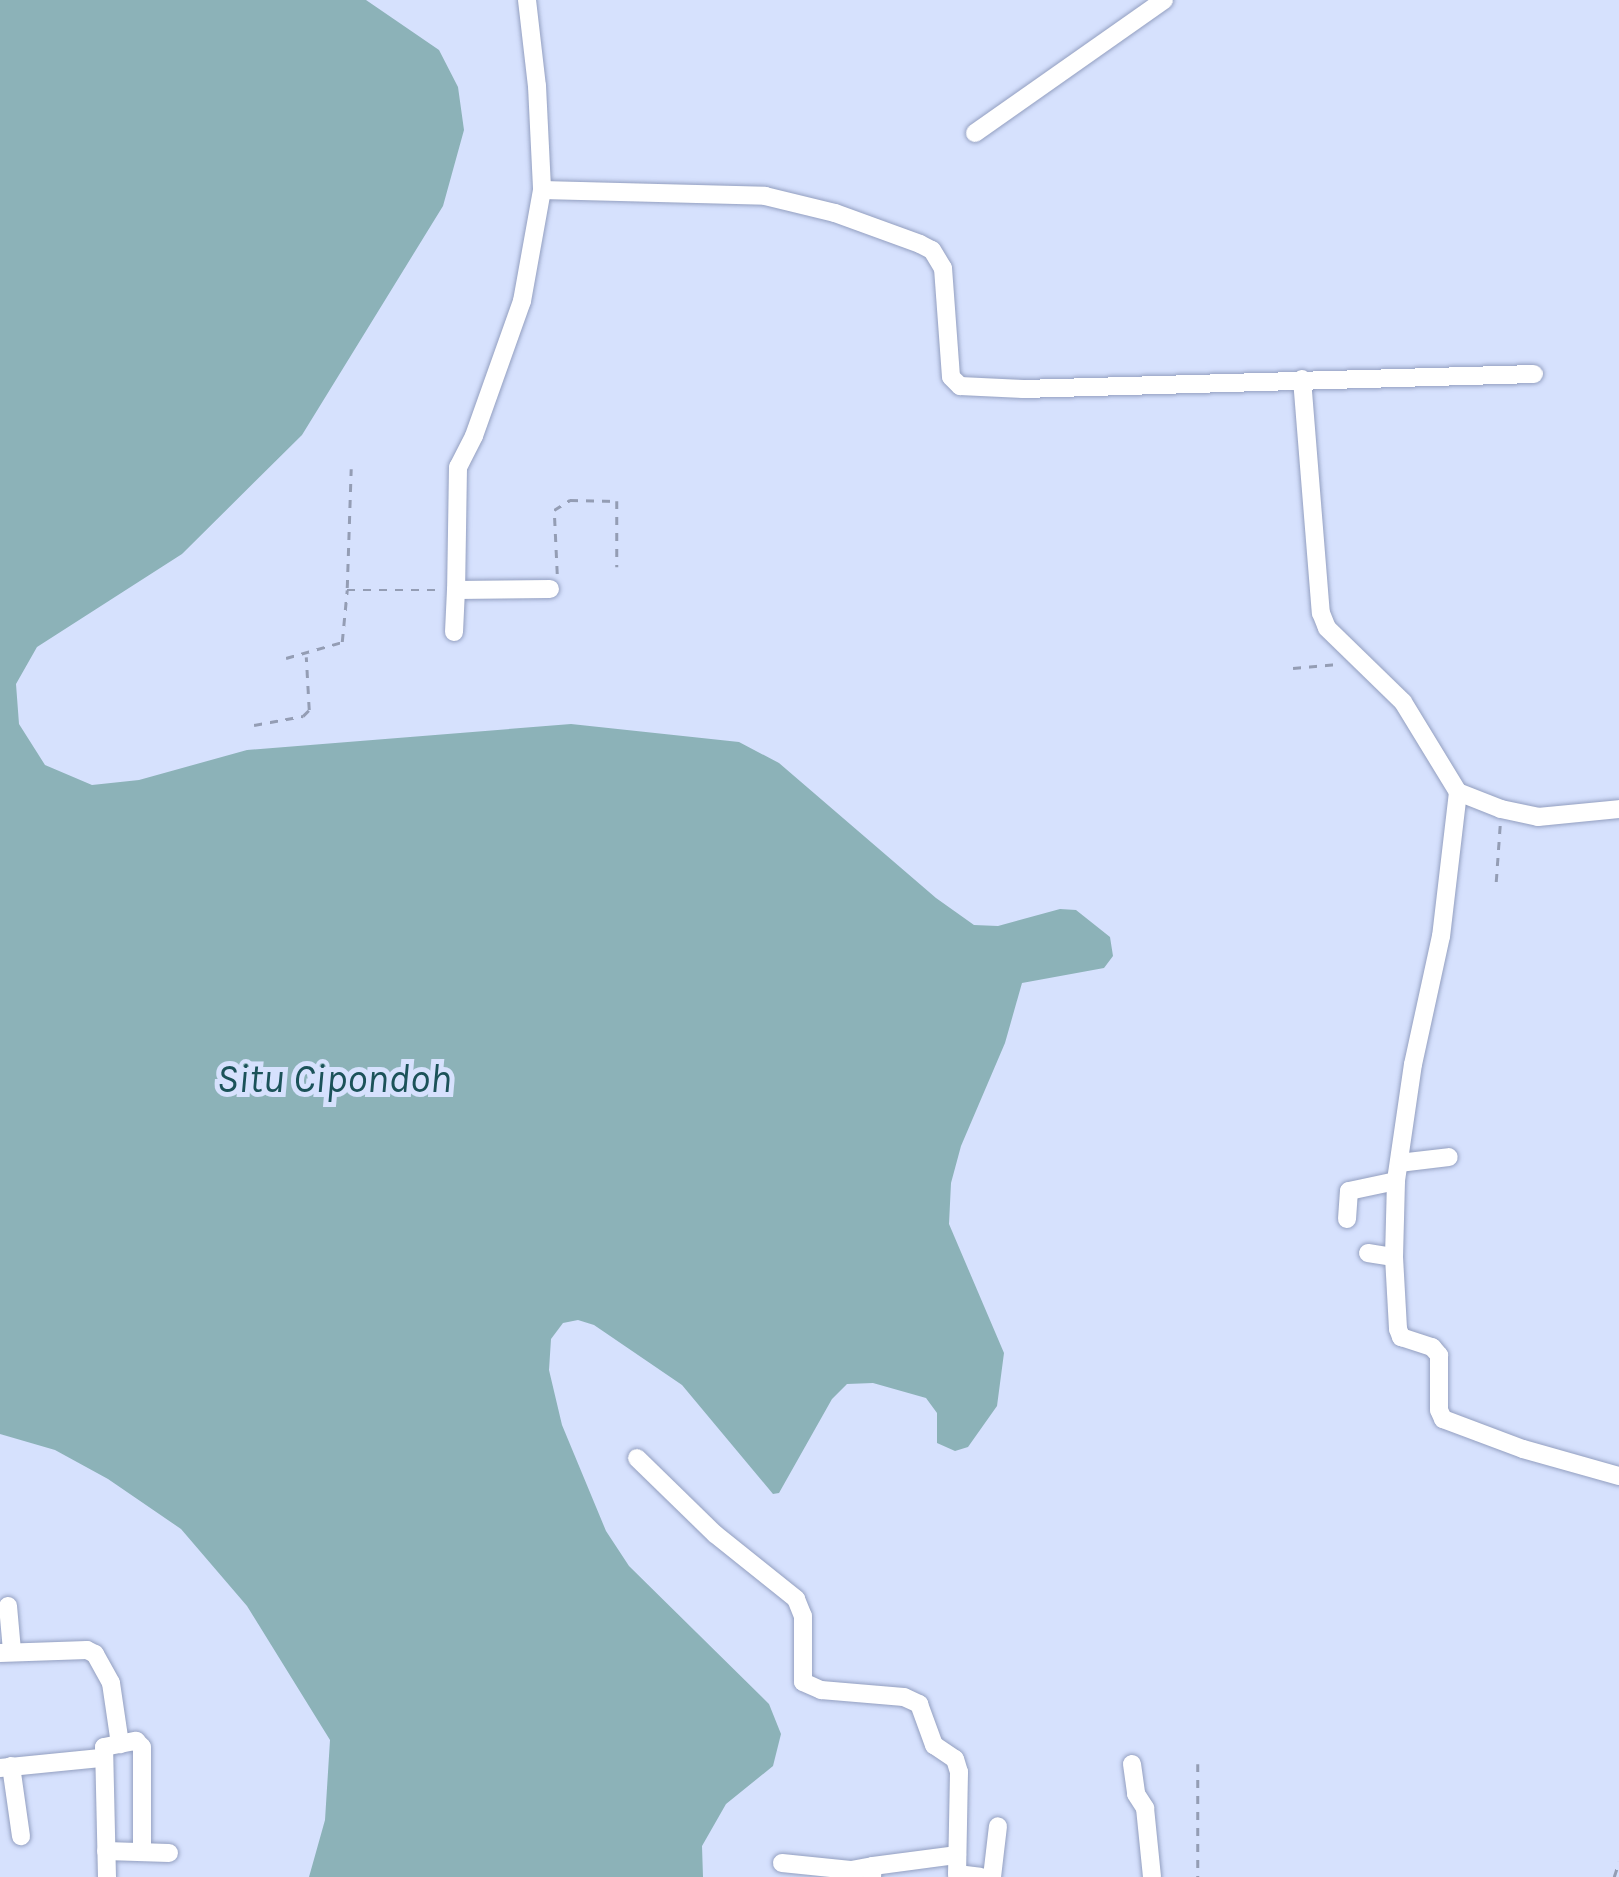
<!DOCTYPE html>
<style>
body{margin:0}
#map{position:relative;width:1619px;height:1877px;overflow:hidden;background:#d6e1fd;font-family:Karla,sans-serif}
div>[style]{position:absolute}
.water>*{inset:0;background:#8cb2b8}
.path>*{height:2.5px;margin-top:-1.25px;transform-origin:0;background:repeating-linear-gradient(90deg,#949db4 0 8px,transparent 0 16px)}
.roads{filter:drop-shadow(0 0 2px #939fc0) drop-shadow(0 0 2px #939fc0)}
.street>*{height:18px;margin:-9px;padding:0 9px;transform-origin:9px;border-radius:9px;background:#fff}
span{translate:-50% -50%;white-space:nowrap;text-align:center;line-height:1.15;-webkit-text-stroke:10px #d6e1fd;paint-order:stroke}
.water-label{font-size:40px;color:#1b5259;font-style:italic}
</style>
<div id="map">
<div class="water">
<div style="clip-path:polygon(0 0,366px 0,439px 50px,458px 87px,464px 130px,443px 206px,302px 435px,182px 554px,37px 647px,16px 684px,19px 724px,45px 765px,92px 785px,139px 780px,247px 750px,571px 724px,739px 742px,779px 763px,936px 898px,974px 925px,998px 926px,1060px 909px,1076px 910px,1110px 937px,1113px 956px,1104px 968px,1022px 983px,1005px 1043px,961px 1146px,951px 1183px,949px 1224px,1004px 1353px,997px 1406px,968px 1447px,955px 1451px,937px 1443px,937px 1413px,926px 1398px,873px 1383px,847px 1384px,832px 1399px,779px 1493px,773px 1494px,682px 1385px,594px 1325px,578px 1320px,563px 1323px,551px 1339px,549px 1370px,562px 1425px,606px 1531px,629px 1566px,769px 1704px,781px 1734px,773px 1766px,726px 1804px,702px 1846px,703px 1877px,309px 1877px,325px 1820px,330px 1740px,247px 1606px,181px 1529px,108px 1479px,55px 1450px,0 1434px)"></div>
</div>
<div class="path">
<div style="left:557px;top:574px;width:64px;rotate:-92.7deg"></div>
<div style="left:554px;top:510px;width:19px;rotate:-32deg"></div>
<div style="left:570px;top:500px;width:47px;rotate:1.2deg"></div>
<div style="left:617px;top:501px;width:66px;rotate:90deg"></div>
<div style="left:347px;top:588px;width:119px;rotate:-88.1deg"></div>
<div style="left:286px;top:658px;width:58px;rotate:-15.9deg"></div>
<div style="left:342px;top:642px;width:52px;rotate:-84.5deg"></div>
<div style="left:347px;top:590px;width:93px"></div>
<div style="left:1293px;top:668px;width:45px;rotate:-5.1deg"></div>
<div style="left:254px;top:725px;width:50px;rotate:-10.4deg"></div>
<div style="left:303px;top:716px;width:8px;rotate:-45deg"></div>
<div style="left:309px;top:710px;width:53px;rotate:-93.2deg"></div>
<div style="left:1496px;top:882px;width:57px;rotate:-86deg"></div>
<div style="left:1198px;top:1764px;width:113px;rotate:90deg"></div>
<div style="left:1614px;top:1877px;width:16px;rotate:-72deg"></div>
</div>
<div class="roads">
<div class="street">
<div style="left:527px;top:0;width:87px;rotate:83.4deg"></div>
<div style="left:537px;top:86px;width:104px;rotate:87.2deg"></div>
<div style="left:542px;top:190px;width:113px;rotate:100.2deg"></div>
<div style="left:522px;top:301px;width:143px;rotate:109.6deg"></div>
<div style="left:474px;top:436px;width:35px;rotate:117deg"></div>
<div style="left:458px;top:467px;width:123px;rotate:90.9deg"></div>
<div style="left:456px;top:590px;width:94px;rotate:-0.6deg"></div>
<div style="left:975px;top:133px;width:231px;rotate:-35.1deg"></div>
<div style="left:542px;top:190px;width:223px;rotate:1.5deg"></div>
<div style="left:765px;top:196px;width:72px;rotate:13.7deg"></div>
<div style="left:835px;top:213px;width:90px;rotate:20deg"></div>
<div style="left:920px;top:244px;width:13px;rotate:27deg"></div>
<div style="left:932px;top:250px;width:21px;rotate:59deg"></div>
<div style="left:943px;top:268px;width:109px;rotate:85.8deg"></div>
<div style="left:951px;top:377px;width:13px;rotate:45deg"></div>
<div style="left:960px;top:386px;width:63px;rotate:2.7deg"></div>
<div style="left:1023px;top:389px;width:511px;rotate:-1.68deg"></div>
<div style="left:1302px;top:379px;width:235px;rotate:85.4deg"></div>
<div style="left:1321px;top:613px;width:16px;rotate:68deg"></div>
<div style="left:1327px;top:628px;width:106px;rotate:44.2deg"></div>
<div style="left:1403px;top:702px;width:105px;rotate:58.6deg"></div>
<div style="left:1458px;top:792px;width:46px;rotate:21.6deg"></div>
<div style="left:1501px;top:809px;width:38px;rotate:12deg"></div>
<div style="left:1538px;top:817px;width:81px;rotate:-5.6deg"></div>
<div style="left:454px;top:632px;width:42px;rotate:-87.3deg"></div>
<div style="left:1458px;top:792px;width:145px;rotate:96.7deg"></div>
<div style="left:1441px;top:936px;width:131px;rotate:102.3deg"></div>
<div style="left:1413px;top:1064px;width:118px;rotate:98.3deg"></div>
<div style="left:1396px;top:1181px;width:76px;rotate:91.5deg"></div>
<div style="left:1394px;top:1257px;width:72px;rotate:86.8deg"></div>
<div style="left:1398px;top:1329px;width:9px;rotate:69deg"></div>
<div style="left:1401px;top:1337px;width:33px;rotate:18deg"></div>
<div style="left:1432px;top:1347px;width:11px;rotate:49deg"></div>
<div style="left:1439px;top:1355px;width:55px;rotate:90deg"></div>
<div style="left:1439px;top:1410px;width:10px;rotate:66deg"></div>
<div style="left:1443px;top:1419px;width:85px;rotate:20.6deg"></div>
<div style="left:1523px;top:1449px;width:100px;rotate:15.7deg"></div>
<div style="left:1399px;top:1163px;width:50px;rotate:-6.8deg"></div>
<div style="left:1347px;top:1219px;width:28px;rotate:-86deg"></div>
<div style="left:1349px;top:1191px;width:48px;rotate:-12deg"></div>
<div style="left:1368px;top:1253px;width:26px;rotate:9deg"></div>
<div style="left:637px;top:1458px;width:109px;rotate:44.3deg"></div>
<div style="left:715px;top:1534px;width:104px;rotate:38.7deg"></div>
<div style="left:796px;top:1599px;width:18px;rotate:68deg"></div>
<div style="left:803px;top:1616px;width:66px;rotate:90deg"></div>
<div style="left:803px;top:1682px;width:20px;rotate:24deg"></div>
<div style="left:821px;top:1690px;width:83px;rotate:4.8deg"></div>
<div style="left:904px;top:1697px;width:17px;rotate:25deg"></div>
<div style="left:919px;top:1704px;width:44px;rotate:69.9deg"></div>
<div style="left:934px;top:1745px;width:25px;rotate:34deg"></div>
<div style="left:955px;top:1759px;width:14px;rotate:73deg"></div>
<div style="left:959px;top:1772px;width:102px;rotate:91.1deg"></div>
<div style="left:957px;top:1874px;width:23px;rotate:7deg"></div>
<div style="left:8px;top:1606px;width:45px;rotate:84.9deg"></div>
<div style="left:0;top:1653px;width:87px;rotate:-2deg"></div>
<div style="left:87px;top:1650px;width:9px;rotate:27deg"></div>
<div style="left:95px;top:1654px;width:33px;rotate:61deg"></div>
<div style="left:111px;top:1683px;width:62px;rotate:81.6deg"></div>
<div style="left:1132px;top:1764px;width:30px;rotate:82deg"></div>
<div style="left:1136px;top:1794px;width:17px;rotate:57deg"></div>
<div style="left:1145px;top:1808px;width:69px;rotate:84.2deg"></div>
<div style="left:11px;top:1766px;width:71px;rotate:81.9deg"></div>
<div style="left:0;top:1768px;width:101px;rotate:-5.7deg"></div>
<div style="left:106px;top:1851px;width:63px;rotate:1.8deg"></div>
<div style="left:782px;top:1863px;width:69px;rotate:5.8deg"></div>
<div style="left:851px;top:1870px;width:22px;rotate:-10deg"></div>
<div style="left:107px;top:1877px;width:130px;rotate:-91.3deg"></div>
<div style="left:104px;top:1747px;width:33px;rotate:-11deg"></div>
<div style="left:136px;top:1741px;width:8px;rotate:45deg"></div>
<div style="left:142px;top:1747px;width:104px;rotate:90deg"></div>
<div style="left:872px;top:1877px;width:11px;rotate:-85deg"></div>
<div style="left:873px;top:1866px;width:85px;rotate:-7.5deg"></div>
<div style="left:992px;top:1877px;width:51px;rotate:-83.3deg"></div>
</div>
</div>
<div class="water-label">
<span style="left:334px;top:1079px">Situ Cipondoh</span>
</div>
</div>
